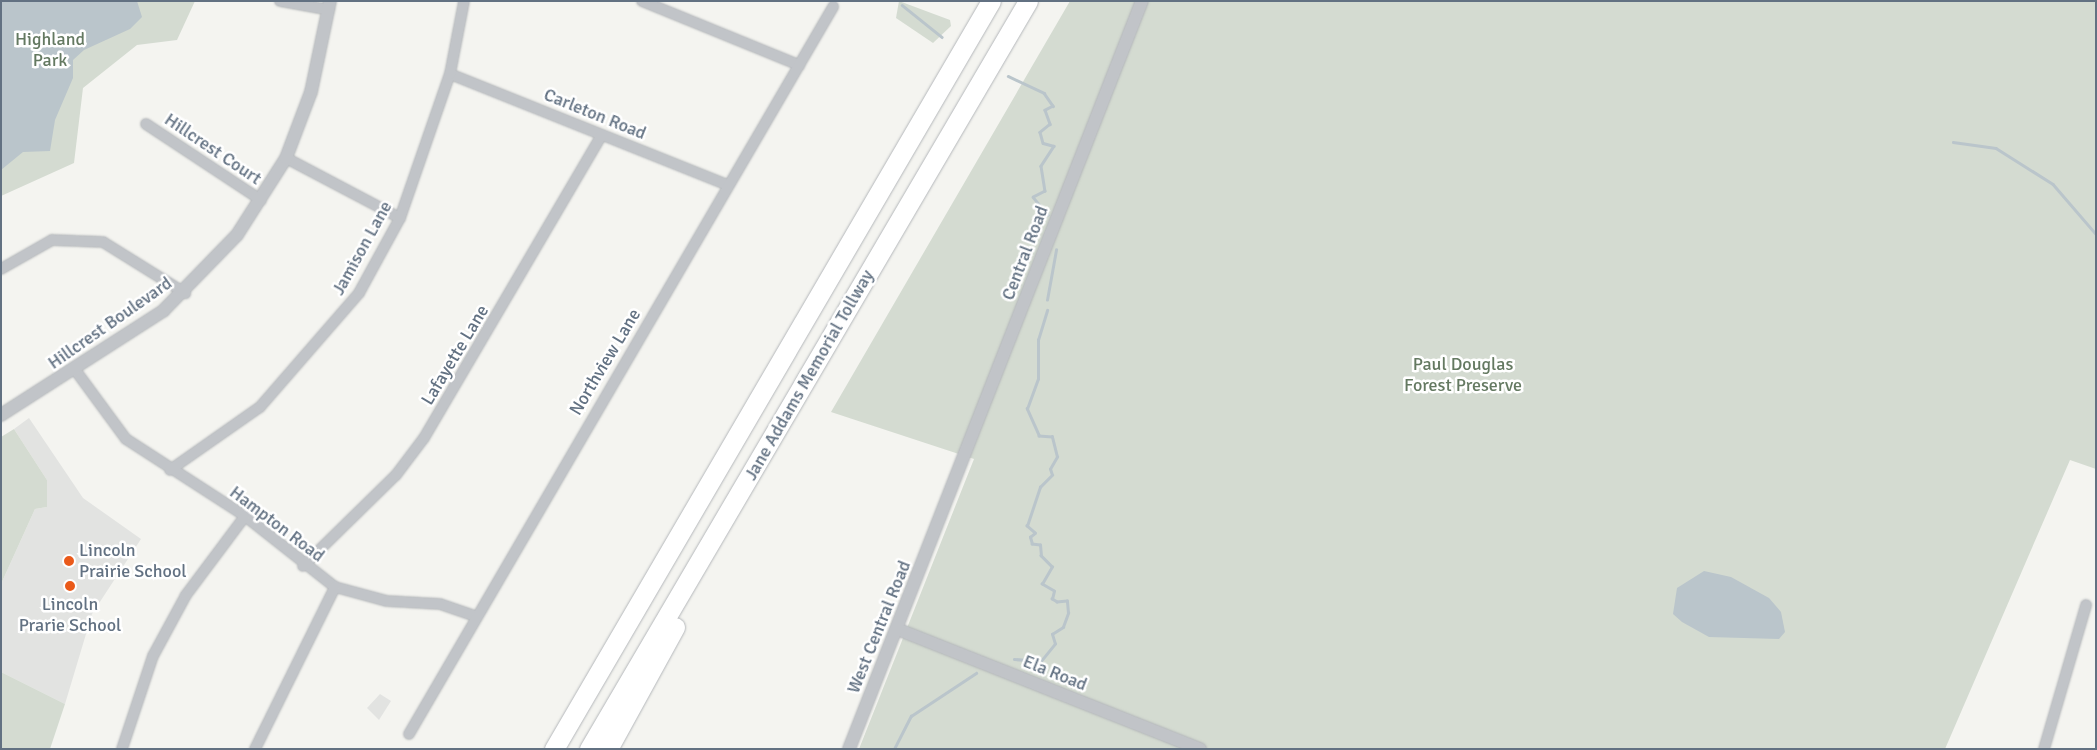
<!DOCTYPE html>
<style>
body{margin:0}
#map{position:relative;width:2097px;height:750px;overflow:hidden;background:#f4f4f0;font-family:Signika,sans-serif}
div>[style]{position:absolute}
.built>*{inset:0;background:#e2e3e1}
.green>*{inset:0;background:#d4dbd1}
.water>*{inset:0;background:#bac5cb}
.stream>*{height:2.5px;margin:-1.25px;padding:0 1.25px;transform-origin:1.25px;border-radius:1.25px;background:#bac5cb}
.roads{filter:drop-shadow(0 0 1px #b4b7ba) drop-shadow(0 0 1px #b4b7ba)}
.minor>*{height:10px;margin:-5px;padding:0 5px;transform-origin:5px;border-radius:5px;background:#c1c4c8}
.tertiary>*{height:12px;margin:-6px;padding:0 6px;transform-origin:6px;border-radius:6px;background:#c1c4c8}
.motorway>*{height:19px;margin:-9.5px;padding:0 9.5px;transform-origin:9.5px;border-radius:9.5px;background:#fff}
.dots>*{width:14px;height:14px;translate:-50% -50%;box-sizing:border-box;border:2px solid #fff;border-radius:50%}
span{translate:-50% -50%;white-space:nowrap;text-align:center;line-height:1.15;-webkit-text-stroke:5px #fff;paint-order:stroke}
.park-label{font-size:18px;color:#647961}
.street-label{font-size:18px;color:#627182}
.poi-label{font-size:18px;color:#627182}
.left{translate:0 -50%;text-align:left}
.frame{position:absolute;inset:0;border:2px solid #627182;pointer-events:none}
</style>
<div id="map">
<div class="built">
<div style="clip-path:polygon(29px 418px,83px 498px,141px 539px,92px 614px,65px 704px,1px 672px,1px 584px,35px 509px,47px 507px,47px 480px,14px 429px)"></div>
<div style="clip-path:polygon(380px 694px,391px 701px,379px 720px,367px 708px)"></div>
</div>
<div class="green">
<div style="clip-path:polygon(1px 1px,195px 1px,177px 40px,137px 45px,83px 88px,74px 163px,1px 196px)"></div>
<div style="clip-path:polygon(899px 1px,950px 20px,951px 26px,933px 43px,896px 18px)"></div>
<div style="clip-path:polygon(1070px 1px,2096px 1px,2096px 469px,2070px 460px,1945px 749px,859px 749px,974px 459px,831px 412px)"></div>
<div style="clip-path:polygon(14px 429px,47px 480px,47px 507px,35px 509px,1px 584px,1px 437px)"></div>
<div style="clip-path:polygon(1px 672px,65px 704px,50px 749px,1px 749px)"></div>
</div>
<div class="water">
<div style="clip-path:polygon(1px 1px,137px 1px,142px 17px,130px 29px,84px 50px,73px 60px,73px 78px,55px 120px,50px 151px,23px 152px,1px 170px)"></div>
<div style="clip-path:polygon(1704px 571px,1731px 577px,1769px 598px,1781px 612px,1785px 632px,1779px 639px,1709px 637px,1682px 622px,1673px 614px,1677px 588px)"></div>
</div>
<div class="stream">
<div style="left:902px;top:5px;width:51px;rotate:38.7deg"></div>
<div style="left:1008px;top:76px;width:40px;rotate:25deg"></div>
<div style="left:1044px;top:93px;width:16px;rotate:55deg"></div>
<div style="left:1053px;top:106px;width:9px;rotate:153deg"></div>
<div style="left:1045px;top:110px;width:15px;rotate:70deg"></div>
<div style="left:1050px;top:124px;width:13px;rotate:141deg"></div>
<div style="left:1040px;top:132px;width:11px;rotate:75deg"></div>
<div style="left:1043px;top:143px;width:11px;rotate:15deg"></div>
<div style="left:1054px;top:146px;width:24px;rotate:123deg"></div>
<div style="left:1041px;top:166px;width:25px;rotate:81deg"></div>
<div style="left:1045px;top:191px;width:13px;rotate:153deg"></div>
<div style="left:1033px;top:197px;width:23px;rotate:50deg"></div>
<div style="left:1953px;top:142px;width:43px;rotate:7.9deg"></div>
<div style="left:1996px;top:148px;width:67px;rotate:32.3deg"></div>
<div style="left:2053px;top:184px;width:66px;rotate:49.3deg"></div>
<div style="left:1047px;top:300px;width:51px;rotate:-79.8deg"></div>
<div style="left:1014px;top:659px;width:27px;rotate:4deg"></div>
<div style="left:1041px;top:661px;width:22px;rotate:-51deg"></div>
<div style="left:1055px;top:644px;width:10px;rotate:-107deg"></div>
<div style="left:1052px;top:634px;width:13px;rotate:-32deg"></div>
<div style="left:1063px;top:627px;width:15px;rotate:-70deg"></div>
<div style="left:1068px;top:613px;width:12px;rotate:-95deg"></div>
<div style="left:1067px;top:601px;width:10px;rotate:174deg"></div>
<div style="left:1057px;top:602px;width:6px;rotate:-149deg"></div>
<div style="left:1052px;top:599px;width:8px;rotate:-76deg"></div>
<div style="left:1054px;top:591px;width:14px;rotate:-150deg"></div>
<div style="left:1042px;top:584px;width:20px;rotate:-60deg"></div>
<div style="left:1052px;top:567px;width:16px;rotate:-135deg"></div>
<div style="left:1041px;top:556px;width:11px;rotate:-95deg"></div>
<div style="left:1040px;top:545px;width:8px;rotate:-173deg"></div>
<div style="left:1032px;top:544px;width:7px;rotate:-106deg"></div>
<div style="left:1030px;top:537px;width:6px;rotate:-39deg"></div>
<div style="left:1035px;top:533px;width:11px;rotate:-139deg"></div>
<div style="left:1027px;top:526px;width:41px;rotate:-71.6deg"></div>
<div style="left:1040px;top:487px;width:17px;rotate:-45deg"></div>
<div style="left:1052px;top:475px;width:6px;rotate:-108deg"></div>
<div style="left:1050px;top:469px;width:14px;rotate:-60deg"></div>
<div style="left:1057px;top:457px;width:21px;rotate:-104deg"></div>
<div style="left:1052px;top:437px;width:13px;rotate:-176deg"></div>
<div style="left:1039px;top:436px;width:30px;rotate:-114deg"></div>
<div style="left:1027px;top:409px;width:32px;rotate:-70deg"></div>
<div style="left:1038px;top:379px;width:39px;rotate:-90deg"></div>
<div style="left:1038px;top:340px;width:31px;rotate:-73deg"></div>
<div style="left:894px;top:749px;width:37px;rotate:-63deg"></div>
<div style="left:911px;top:716px;width:78px;rotate:-33.5deg"></div>
</div>
<div class="roads">
<div class="minor">
<div style="left:280px;top:1px;width:50px;rotate:10.4deg"></div>
<div style="left:642px;top:1px;width:170px;rotate:22.2deg"></div>
<div style="left:450px;top:74px;width:299px;rotate:21.8deg"></div>
<div style="left:146px;top:124px;width:138px;rotate:33.5deg"></div>
<div style="left:286px;top:158px;width:129px;rotate:27.8deg"></div>
<div style="left:1px;top:269px;width:59px;rotate:-29.6deg"></div>
<div style="left:52px;top:240px;width:51px;rotate:2.2deg"></div>
<div style="left:103px;top:242px;width:97px;rotate:31.9deg"></div>
<div style="left:76px;top:371px;width:84px;rotate:53.7deg"></div>
<div style="left:126px;top:439px;width:142px;rotate:32.9deg"></div>
<div style="left:245px;top:516px;width:115px;rotate:38.3deg"></div>
<div style="left:335px;top:587px;width:54px;rotate:15.1deg"></div>
<div style="left:387px;top:601px;width:53px;rotate:3.2deg"></div>
<div style="left:440px;top:604px;width:37px;rotate:19deg"></div>
<div style="left:170px;top:470px;width:110px;rotate:-35deg"></div>
<div style="left:260px;top:407px;width:151px;rotate:-49deg"></div>
<div style="left:359px;top:293px;width:85px;rotate:-61.3deg"></div>
<div style="left:400px;top:218px;width:152px;rotate:-70.9deg"></div>
<div style="left:450px;top:74px;width:74px;rotate:-79.1deg"></div>
<div style="left:303px;top:566px;width:130px;rotate:-44.4deg"></div>
<div style="left:396px;top:475px;width:46px;rotate:-52.9deg"></div>
<div style="left:424px;top:438px;width:351px;rotate:-59.6deg"></div>
<div style="left:409px;top:734px;width:842px;rotate:-59.75deg"></div>
<div style="left:122px;top:749px;width:98px;rotate:-71.6deg"></div>
<div style="left:153px;top:656px;width:69px;rotate:-61.6deg"></div>
<div style="left:186px;top:595px;width:99px;rotate:-53.2deg"></div>
<div style="left:255px;top:749px;width:181px;rotate:-63.7deg"></div>
<div style="left:2044px;top:749px;width:150px;rotate:-73.7deg"></div>
</div>
<div class="tertiary">
<div style="left:1px;top:415px;width:193px;rotate:-32.7deg"></div>
<div style="left:163px;top:311px;width:106px;rotate:-45.8deg"></div>
<div style="left:237px;top:235px;width:91px;rotate:-57.5deg"></div>
<div style="left:286px;top:158px;width:71px;rotate:-69.3deg"></div>
<div style="left:311px;top:92px;width:93px;rotate:-78.2deg"></div>
<div style="left:897px;top:629px;width:326px;rotate:21.6deg"></div>
<div style="left:849px;top:749px;width:803px;rotate:-68.61deg"></div>
</div>
<div class="motorway">
<div style="left:554px;top:749px;width:866px;rotate:-59.71deg"></div>
<div style="left:589px;top:749px;width:867px;rotate:-59.59deg"></div>
<div style="left:608px;top:749px;width:139px;rotate:-61.2deg"></div>
</div>
</div>
<div class="dots">
<div style="left:69px;top:561px;background:#ea5a1a"></div>
<div style="left:70px;top:586px;background:#ea5a1a"></div>
</div>
<div class="park-label">
<span style="left:50px;top:50px">Highland<br>Park</span>
<span style="left:1463px;top:375px">Paul Douglas<br>Forest Preserve</span>
</div>
<div class="street-label">
<span style="left:595px;top:114px;rotate:22deg">Carleton Road</span>
<span style="left:213px;top:149px;rotate:34deg">Hillcrest Court</span>
<span style="left:362px;top:248px;rotate:-61deg">Jamison Lane</span>
<span style="left:1025px;top:253px;rotate:-69deg">Central Road</span>
<span style="left:110px;top:323px;rotate:-35deg">Hillcrest Boulevard</span>
<span style="left:455px;top:355px;rotate:-59deg">Lafayette Lane</span>
<span style="left:605px;top:362px;rotate:-59deg">Northview Lane</span>
<span style="left:809px;top:375px;rotate:-60deg">Jane Addams Memorial Tollway</span>
<span style="left:277px;top:524px;rotate:37deg">Hampton Road</span>
<span style="left:879px;top:627px;rotate:-68deg">West Central Road</span>
<span style="left:1055px;top:673px;rotate:22deg">Ela Road</span>
</div>
<div class="poi-label">
<span class="left" style="left:79px;top:561px">Lincoln<br>Prairie School</span>
<span style="left:70px;top:615px">Lincoln<br>Prarie School</span>
</div>
<div class="frame"></div>
</div>
